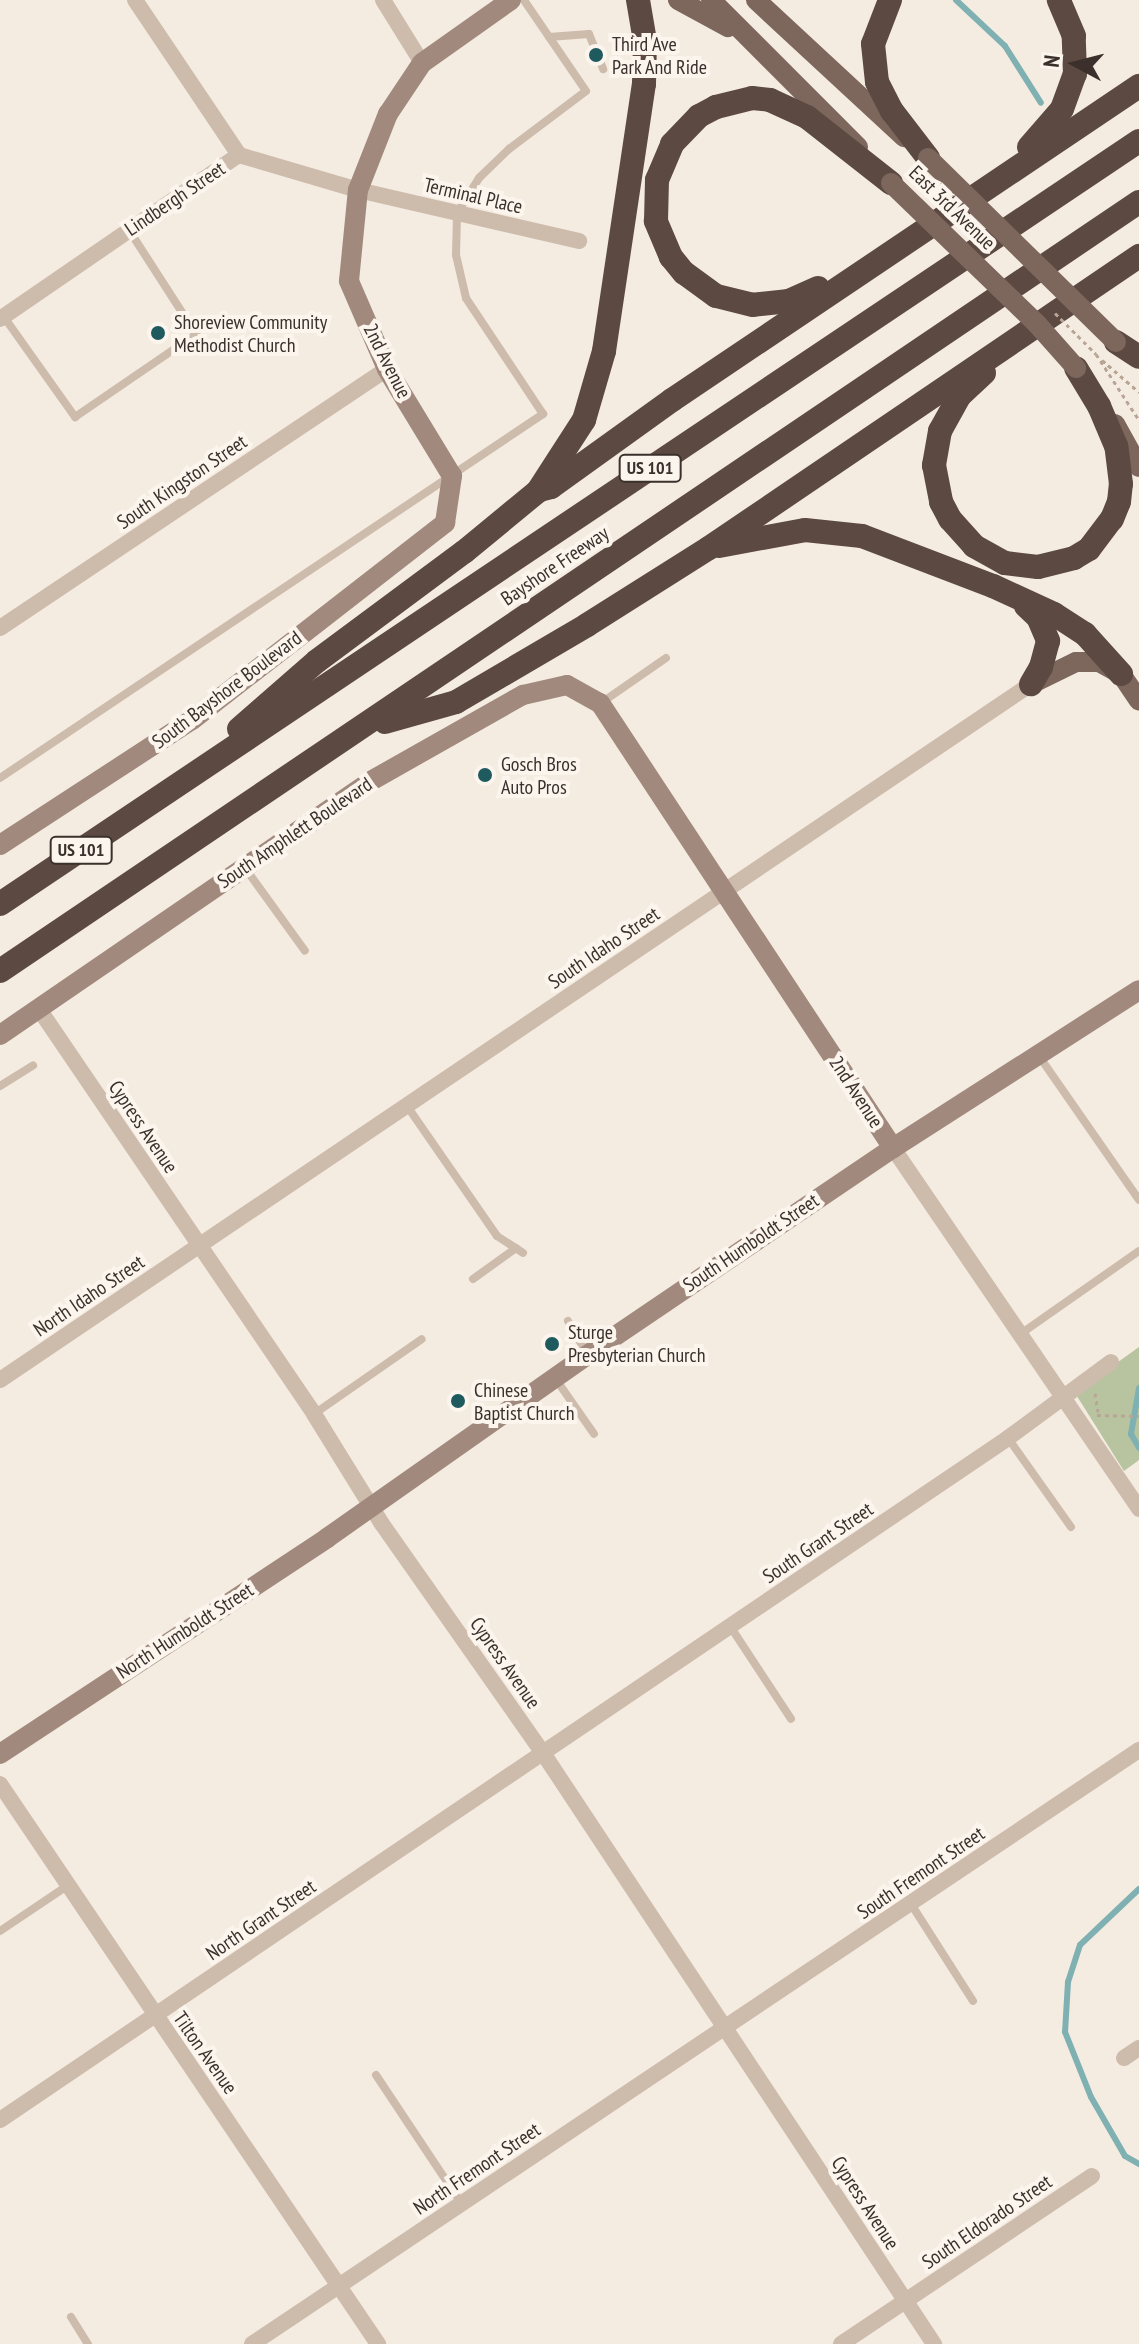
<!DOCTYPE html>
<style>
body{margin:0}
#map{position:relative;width:1139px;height:2344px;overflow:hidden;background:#f4ebe1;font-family:"PT Sans Narrow",sans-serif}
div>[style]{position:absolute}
.green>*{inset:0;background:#b8c4a0}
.stream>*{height:6px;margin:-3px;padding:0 3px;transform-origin:3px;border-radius:3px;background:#7fb0b2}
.path>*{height:3px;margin-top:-1.5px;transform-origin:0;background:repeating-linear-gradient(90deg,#b9a596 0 4px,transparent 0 8px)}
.lane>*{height:8px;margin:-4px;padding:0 4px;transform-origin:4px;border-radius:4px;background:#cdbbac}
.street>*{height:16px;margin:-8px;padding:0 8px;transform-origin:8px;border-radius:8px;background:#cdbbac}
.secondary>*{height:20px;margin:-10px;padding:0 10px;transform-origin:10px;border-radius:10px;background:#a18a7d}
.primary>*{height:20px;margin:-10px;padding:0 10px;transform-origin:10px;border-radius:10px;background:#7d675c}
.highway>*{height:24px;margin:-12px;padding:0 12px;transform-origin:12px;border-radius:12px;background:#5c4a42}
.path-bridge>*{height:3px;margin-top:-1.5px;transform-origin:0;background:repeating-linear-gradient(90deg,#b9a596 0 4px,transparent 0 8px)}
.primary-bridge>*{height:20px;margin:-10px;padding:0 10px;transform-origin:10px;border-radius:10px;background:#7d675c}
.dots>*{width:22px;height:22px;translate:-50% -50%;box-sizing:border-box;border:4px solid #fbf5ee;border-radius:50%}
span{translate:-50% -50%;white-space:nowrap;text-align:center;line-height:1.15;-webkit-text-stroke:8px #fbf5ee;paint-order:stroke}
.shield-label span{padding:2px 6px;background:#fbf5ee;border:2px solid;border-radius:6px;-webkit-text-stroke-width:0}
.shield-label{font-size:18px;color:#3b302b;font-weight:700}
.poi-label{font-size:20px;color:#3b302b}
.left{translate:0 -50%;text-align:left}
.street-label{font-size:20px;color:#3b302b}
.north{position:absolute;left:1035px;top:24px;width:80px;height:80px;-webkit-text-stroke:6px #fbf5ee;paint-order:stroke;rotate:277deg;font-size:22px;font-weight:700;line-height:32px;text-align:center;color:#3b302b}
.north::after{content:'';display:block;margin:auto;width:28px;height:36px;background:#3b302b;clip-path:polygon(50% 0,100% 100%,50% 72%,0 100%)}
</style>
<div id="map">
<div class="green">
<div style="clip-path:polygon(1139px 1347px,1139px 1460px,1124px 1471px,1075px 1393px)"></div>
</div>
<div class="stream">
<div style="left:956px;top:0;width:67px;rotate:43.2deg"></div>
<div style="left:1005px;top:46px;width:67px;rotate:57.7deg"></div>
<div style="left:1139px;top:1388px;width:47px;rotate:99.9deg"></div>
<div style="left:1131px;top:1434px;width:16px;rotate:60deg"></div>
<div style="left:1139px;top:1889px;width:81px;rotate:136.5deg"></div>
<div style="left:1080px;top:1945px;width:39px;rotate:108deg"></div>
<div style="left:1068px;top:1982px;width:50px;rotate:93.4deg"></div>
<div style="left:1065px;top:2032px;width:70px;rotate:68.2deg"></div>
<div style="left:1091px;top:2097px;width:68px;rotate:60deg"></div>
<div style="left:1125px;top:2156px;width:16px;rotate:30deg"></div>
</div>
<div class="path">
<div style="left:1096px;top:354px;width:79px;rotate:56.9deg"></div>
<div style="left:1102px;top:360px;width:49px;rotate:40.9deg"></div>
<div style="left:1095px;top:1393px;width:19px;rotate:81deg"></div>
<div style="left:1097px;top:1415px;width:42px;rotate:1.4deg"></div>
</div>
<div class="lane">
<div style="left:549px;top:37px;width:40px;rotate:-4.3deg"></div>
<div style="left:589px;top:34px;width:38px;rotate:68deg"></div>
<div style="left:4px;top:317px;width:123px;rotate:54.6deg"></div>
<div style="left:75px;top:417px;width:147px;rotate:-34.4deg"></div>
<div style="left:196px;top:334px;width:124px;rotate:-122.8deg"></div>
<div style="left:601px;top:703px;width:79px;rotate:-34.7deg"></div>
<div style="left:0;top:778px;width:654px;rotate:-33.84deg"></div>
<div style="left:543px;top:414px;width:139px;rotate:-123.6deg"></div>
<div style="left:466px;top:298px;width:44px;rotate:-103.1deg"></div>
<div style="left:456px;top:255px;width:42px;rotate:-88.6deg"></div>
<div style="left:457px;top:213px;width:41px;rotate:-57.8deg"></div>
<div style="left:479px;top:178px;width:42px;rotate:-44deg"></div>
<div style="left:509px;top:149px;width:96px;rotate:-37deg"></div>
<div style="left:586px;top:91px;width:110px;rotate:-124.3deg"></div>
<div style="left:245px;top:868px;width:102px;rotate:54.1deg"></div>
<div style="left:1039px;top:1056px;width:175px;rotate:55.2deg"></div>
<div style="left:0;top:1086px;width:39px;rotate:-32deg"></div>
<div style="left:407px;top:1106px;width:158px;rotate:55.3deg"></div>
<div style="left:497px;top:1236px;width:31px;rotate:33deg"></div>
<div style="left:473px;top:1279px;width:53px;rotate:-35.8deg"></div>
<div style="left:568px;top:1321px;width:38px;rotate:60deg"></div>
<div style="left:1019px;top:1335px;width:146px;rotate:-35deg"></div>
<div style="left:555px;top:1378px;width:68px;rotate:55.1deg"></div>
<div style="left:314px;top:1414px;width:131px;rotate:-34.8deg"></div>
<div style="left:1008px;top:1438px;width:109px;rotate:54.7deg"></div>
<div style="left:730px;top:1626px;width:111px;rotate:56.7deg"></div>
<div style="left:911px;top:1904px;width:115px;rotate:57.4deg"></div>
<div style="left:0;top:1931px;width:81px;rotate:-33.9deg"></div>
<div style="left:376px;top:2075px;width:154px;rotate:56.4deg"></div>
<div style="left:71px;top:2317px;width:32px;rotate:58deg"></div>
</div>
<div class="street">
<div style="left:135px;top:0;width:187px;rotate:56.1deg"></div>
<div style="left:383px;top:0;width:74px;rotate:58.2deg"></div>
<div style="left:0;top:319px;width:290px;rotate:-34.5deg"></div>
<div style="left:239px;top:155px;width:124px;rotate:16.4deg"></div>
<div style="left:358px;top:190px;width:227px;rotate:13deg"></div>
<div style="left:0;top:628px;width:466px;rotate:-33.8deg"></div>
<div style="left:39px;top:1009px;width:490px;rotate:55.8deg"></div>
<div style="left:314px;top:1414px;width:129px;rotate:58.3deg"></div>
<div style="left:382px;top:1524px;width:280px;rotate:54.9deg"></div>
<div style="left:543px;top:1753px;width:709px;rotate:56.51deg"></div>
<div style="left:893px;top:1148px;width:437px;rotate:55.7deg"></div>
<div style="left:0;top:1380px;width:1244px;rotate:-34.02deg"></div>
<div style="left:0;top:1784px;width:676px;rotate:55.98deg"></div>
<div style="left:1124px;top:2058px;width:18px;rotate:-34deg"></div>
<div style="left:0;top:2120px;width:1217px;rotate:-34.08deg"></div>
<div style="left:1008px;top:1438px;width:128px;rotate:-36.4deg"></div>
<div style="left:252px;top:2344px;width:1068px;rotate:-33.81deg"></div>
<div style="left:841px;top:2344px;width:302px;rotate:-33.8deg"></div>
</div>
<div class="secondary">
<div style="left:0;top:845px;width:229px;rotate:-33.1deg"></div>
<div style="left:192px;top:720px;width:321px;rotate:-37.9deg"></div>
<div style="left:445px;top:523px;width:48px;rotate:-81.5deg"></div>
<div style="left:452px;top:476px;width:125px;rotate:-121.3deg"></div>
<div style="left:387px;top:369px;width:96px;rotate:-113.4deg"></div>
<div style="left:349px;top:281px;width:91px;rotate:-84.4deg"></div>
<div style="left:358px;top:190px;width:82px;rotate:-68.5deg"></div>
<div style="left:388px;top:114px;width:61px;rotate:-56.3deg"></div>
<div style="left:422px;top:63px;width:109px;rotate:-35.3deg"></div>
<div style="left:0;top:1035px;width:447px;rotate:-34.4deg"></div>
<div style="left:369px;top:782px;width:177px;rotate:-29.5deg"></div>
<div style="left:523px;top:695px;width:45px;rotate:-12.8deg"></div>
<div style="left:567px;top:685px;width:38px;rotate:29deg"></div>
<div style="left:600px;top:703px;width:533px;rotate:56.64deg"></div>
<div style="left:0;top:1754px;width:392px;rotate:-33.4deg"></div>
<div style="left:327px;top:1538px;width:336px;rotate:-35.1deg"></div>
<div style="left:602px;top:1345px;width:351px;rotate:-34.1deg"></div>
<div style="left:893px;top:1148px;width:292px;rotate:-32.7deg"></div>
</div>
<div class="primary">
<div style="left:678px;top:0;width:57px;rotate:28.4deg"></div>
<div style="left:711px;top:0;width:208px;rotate:45deg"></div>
<div style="left:756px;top:0;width:202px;rotate:42.8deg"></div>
<div style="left:1115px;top:424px;width:49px;rotate:60.8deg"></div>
<div style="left:1031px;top:684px;width:50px;rotate:-26.1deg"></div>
<div style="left:1076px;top:662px;width:23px"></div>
<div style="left:1099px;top:662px;width:25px;rotate:29deg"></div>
<div style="left:1121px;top:674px;width:32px;rotate:56deg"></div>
</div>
<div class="highway">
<div style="left:890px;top:0;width:47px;rotate:111.1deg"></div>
<div style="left:873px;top:44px;width:38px;rotate:84deg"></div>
<div style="left:877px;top:82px;width:33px;rotate:63deg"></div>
<div style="left:892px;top:111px;width:59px;rotate:52.5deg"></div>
<div style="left:1029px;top:147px;width:50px;rotate:-49deg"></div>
<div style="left:1062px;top:109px;width:37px;rotate:-70deg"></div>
<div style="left:1075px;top:74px;width:38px;rotate:-92deg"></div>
<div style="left:1074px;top:36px;width:39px;rotate:-113deg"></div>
<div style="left:818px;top:288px;width:32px;rotate:156deg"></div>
<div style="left:789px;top:301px;width:36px;rotate:174deg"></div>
<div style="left:753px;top:305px;width:38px;rotate:-166deg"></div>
<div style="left:716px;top:296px;width:39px;rotate:-144deg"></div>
<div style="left:684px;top:273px;width:21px;rotate:-129deg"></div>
<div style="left:671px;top:257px;width:39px;rotate:-113deg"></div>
<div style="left:656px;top:221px;width:41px;rotate:-88.6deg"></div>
<div style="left:657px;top:180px;width:39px;rotate:-67deg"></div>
<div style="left:672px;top:144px;width:39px;rotate:-46deg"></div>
<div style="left:699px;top:116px;width:19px;rotate:-28deg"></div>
<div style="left:716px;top:107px;width:37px;rotate:-14deg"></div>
<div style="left:752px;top:98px;width:18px;rotate:6deg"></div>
<div style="left:770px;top:100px;width:41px;rotate:24.7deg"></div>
<div style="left:807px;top:117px;width:107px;rotate:38.2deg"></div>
<div style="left:1116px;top:342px;width:27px;rotate:33deg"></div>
<div style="left:984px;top:373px;width:33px;rotate:137deg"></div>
<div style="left:960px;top:395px;width:41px;rotate:119.1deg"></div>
<div style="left:940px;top:431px;width:35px;rotate:100deg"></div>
<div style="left:934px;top:465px;width:38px;rotate:79deg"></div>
<div style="left:941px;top:502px;width:19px;rotate:62deg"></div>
<div style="left:950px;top:519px;width:36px;rotate:48deg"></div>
<div style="left:974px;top:546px;width:35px;rotate:29deg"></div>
<div style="left:1005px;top:563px;width:33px;rotate:7deg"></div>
<div style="left:1038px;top:567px;width:37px;rotate:-14deg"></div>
<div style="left:1074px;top:558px;width:17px;rotate:-31deg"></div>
<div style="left:1089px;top:549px;width:38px;rotate:-53deg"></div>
<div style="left:1112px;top:519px;width:18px;rotate:-68deg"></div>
<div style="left:1119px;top:502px;width:18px;rotate:-84deg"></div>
<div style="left:1121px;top:484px;width:38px;rotate:-97deg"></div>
<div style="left:1116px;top:446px;width:43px;rotate:-113deg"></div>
<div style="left:1099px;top:406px;width:44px;rotate:-121.2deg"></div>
<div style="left:540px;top:490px;width:11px;rotate:-15deg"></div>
<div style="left:551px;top:487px;width:149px;rotate:-35.7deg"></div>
<div style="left:672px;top:400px;width:563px;rotate:-33.92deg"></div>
<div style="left:719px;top:546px;width:87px;rotate:-10.5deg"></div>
<div style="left:805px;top:530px;width:57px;rotate:6deg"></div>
<div style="left:862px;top:536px;width:140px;rotate:20.9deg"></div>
<div style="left:993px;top:586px;width:67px;rotate:24.7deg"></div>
<div style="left:1054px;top:614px;width:37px;rotate:33deg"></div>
<div style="left:1085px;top:634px;width:54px;rotate:48deg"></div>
<div style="left:1026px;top:606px;width:16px;rotate:43deg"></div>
<div style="left:1038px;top:617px;width:26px;rotate:67deg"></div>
<div style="left:1048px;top:641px;width:27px;rotate:105deg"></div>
<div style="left:1041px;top:667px;width:20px;rotate:120deg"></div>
<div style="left:385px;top:722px;width:74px;rotate:-15.7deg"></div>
<div style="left:456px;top:702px;width:152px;rotate:-30.4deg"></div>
<div style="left:587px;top:625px;width:144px;rotate:-32.3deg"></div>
<div style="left:709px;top:548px;width:520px;rotate:-34.18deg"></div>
<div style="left:239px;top:729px;width:103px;rotate:-41.1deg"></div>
<div style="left:317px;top:661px;width:183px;rotate:-36.6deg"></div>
<div style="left:464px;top:552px;width:96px;rotate:-39.5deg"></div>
<div style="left:538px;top:491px;width:85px;rotate:-57.1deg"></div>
<div style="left:584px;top:420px;width:72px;rotate:-73.8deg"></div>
<div style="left:604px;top:351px;width:270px;rotate:-81.5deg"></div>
<div style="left:644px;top:84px;width:43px;rotate:-88.7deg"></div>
<div style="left:645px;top:41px;width:42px;rotate:-99.7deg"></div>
<div style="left:0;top:904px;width:1371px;rotate:-33.82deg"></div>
<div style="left:0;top:971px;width:1374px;rotate:-34.03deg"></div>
</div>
<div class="path-bridge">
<div style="left:1055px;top:313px;width:58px;rotate:45deg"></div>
</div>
<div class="primary-bridge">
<div style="left:928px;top:158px;width:263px;rotate:44.4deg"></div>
<div style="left:891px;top:183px;width:203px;rotate:44deg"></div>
<div style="left:1037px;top:324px;width:59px;rotate:48.4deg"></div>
</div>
<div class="dots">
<div style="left:596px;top:55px;background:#1f5a5e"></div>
<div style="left:158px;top:333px;background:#1f5a5e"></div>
<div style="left:485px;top:775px;background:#1f5a5e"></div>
<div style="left:552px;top:1344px;background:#1f5a5e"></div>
<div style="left:458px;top:1401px;background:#1f5a5e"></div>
</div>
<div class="shield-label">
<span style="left:650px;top:468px">US 101</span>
<span style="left:81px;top:850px">US 101</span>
</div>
<div class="poi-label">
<span class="left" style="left:612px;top:56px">Third Ave<br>Park And Ride</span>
<span class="left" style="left:174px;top:334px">Shoreview Community<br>Methodist Church</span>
<span class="left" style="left:501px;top:776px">Gosch Bros<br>Auto Pros</span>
<span class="left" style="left:568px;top:1344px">Sturge<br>Presbyterian Church</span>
<span class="left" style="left:474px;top:1402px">Chinese<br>Baptist Church</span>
</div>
<div class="street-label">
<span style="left:473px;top:196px;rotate:13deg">Terminal Place</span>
<span style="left:175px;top:199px;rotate:-34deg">Lindbergh Street</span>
<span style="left:952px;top:208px;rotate:44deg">East 3rd Avenue</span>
<span style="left:387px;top:361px;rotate:63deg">2nd Avenue</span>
<span style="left:182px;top:482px;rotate:-34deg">South Kingston Street</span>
<span style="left:555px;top:566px;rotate:-34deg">Bayshore Freeway</span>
<span style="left:227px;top:690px;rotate:-37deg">South Bayshore Boulevard</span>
<span style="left:295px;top:833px;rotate:-34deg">South Amphlett Boulevard</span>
<span style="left:604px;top:948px;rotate:-34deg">South Idaho Street</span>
<span style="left:856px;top:1092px;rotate:57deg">2nd Avenue</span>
<span style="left:143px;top:1127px;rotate:56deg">Cypress Avenue</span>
<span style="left:751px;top:1243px;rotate:-34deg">South Humboldt Street</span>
<span style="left:89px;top:1296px;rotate:-34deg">North Idaho Street</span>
<span style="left:818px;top:1543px;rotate:-34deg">South Grant Street</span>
<span style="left:185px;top:1631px;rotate:-33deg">North Humboldt Street</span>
<span style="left:505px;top:1663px;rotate:55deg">Cypress Avenue</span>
<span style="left:921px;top:1873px;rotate:-34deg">South Fremont Street</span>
<span style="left:261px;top:1920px;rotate:-34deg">North Grant Street</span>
<span style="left:205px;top:2053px;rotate:55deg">Tilton Avenue</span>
<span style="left:477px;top:2169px;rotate:-34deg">North Fremont Street</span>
<span style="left:865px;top:2203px;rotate:57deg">Cypress Avenue</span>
<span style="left:987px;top:2222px;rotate:-34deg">South Eldorado Street</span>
</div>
<div class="north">N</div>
</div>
